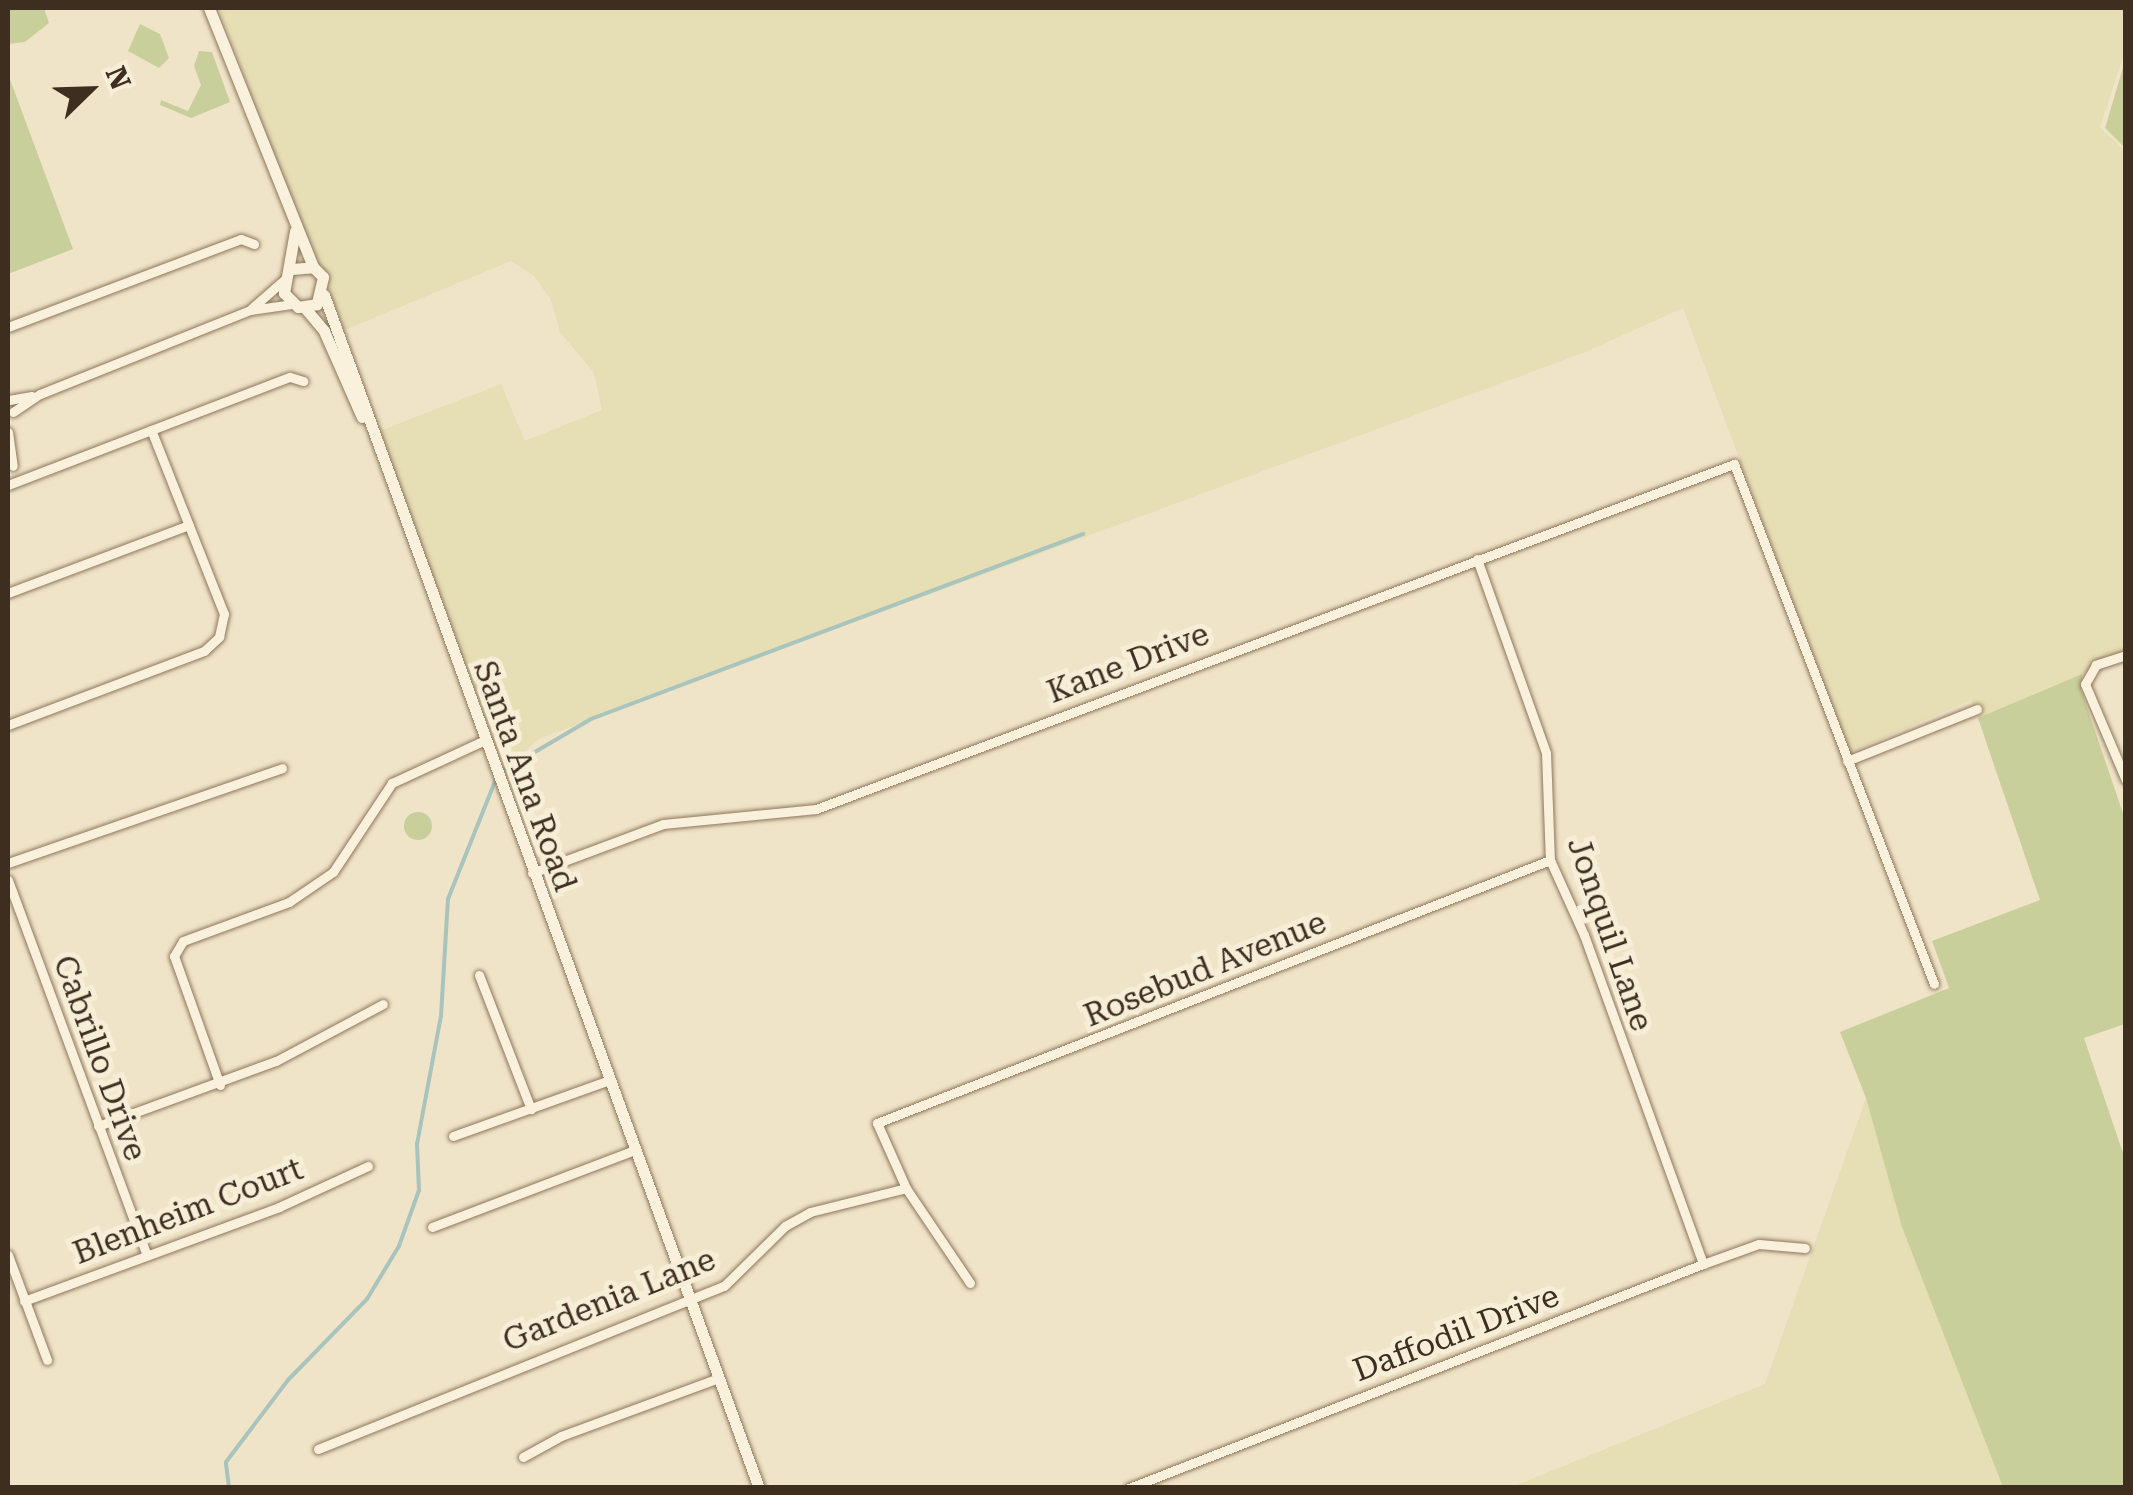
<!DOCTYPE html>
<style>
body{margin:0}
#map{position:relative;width:2133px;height:1495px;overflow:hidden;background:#f0e4c8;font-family:"Roboto Serif",serif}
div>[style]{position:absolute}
.farmland>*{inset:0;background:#e6deb5}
.green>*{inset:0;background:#c9cf9b}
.round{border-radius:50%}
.stream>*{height:4px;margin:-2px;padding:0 2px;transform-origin:2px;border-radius:2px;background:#a9c4bc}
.roads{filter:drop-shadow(0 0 2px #8d765c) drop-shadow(0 0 2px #8d765c)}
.minor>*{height:9px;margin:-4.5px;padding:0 4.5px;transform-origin:4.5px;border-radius:4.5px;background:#faf1dc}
.tertiary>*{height:11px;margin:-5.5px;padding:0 5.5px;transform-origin:5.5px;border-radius:5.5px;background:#faf1dc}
span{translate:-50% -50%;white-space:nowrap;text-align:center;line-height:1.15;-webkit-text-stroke:10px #f7eed8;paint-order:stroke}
.street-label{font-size:32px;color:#3d2e20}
.frame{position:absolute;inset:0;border:10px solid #3d2e20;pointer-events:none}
.north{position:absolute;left:40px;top:40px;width:100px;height:100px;-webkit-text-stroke:8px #f7eed8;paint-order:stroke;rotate:67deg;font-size:28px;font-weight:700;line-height:40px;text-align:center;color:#3d2e20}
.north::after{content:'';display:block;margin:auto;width:35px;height:45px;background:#3d2e20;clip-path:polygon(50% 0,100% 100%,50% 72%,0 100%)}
</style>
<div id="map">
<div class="farmland">
<div style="clip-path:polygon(219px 8px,2125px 8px,2125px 51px,2100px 127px,2126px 152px,2125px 656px,1978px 718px,1971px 700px,1849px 753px,1683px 308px,1588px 351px,541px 738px,518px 757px,512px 795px,377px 432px,501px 384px,525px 441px,602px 410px,594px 373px,560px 332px,551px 300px,534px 276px,511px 261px,340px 332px)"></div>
<div style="clip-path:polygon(1866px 1098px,1903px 1227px,2004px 1487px,1509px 1488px,1765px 1384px)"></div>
</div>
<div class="green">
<div style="clip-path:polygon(8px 8px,44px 8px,49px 23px,25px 42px,8px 44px)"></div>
<div style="clip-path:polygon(140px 24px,160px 34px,169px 58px,159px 68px,128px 51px)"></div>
<div style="clip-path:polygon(199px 51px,212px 52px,230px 102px,191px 118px,160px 105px,161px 100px,188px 111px,201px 85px,194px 66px)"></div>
<div style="clip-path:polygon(2125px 61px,2126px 148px,2125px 148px,2105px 128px)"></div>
<div style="clip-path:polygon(8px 74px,73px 249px,8px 274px)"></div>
<div style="clip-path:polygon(2082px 674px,2081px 690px,2125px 819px,2125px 1024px,2084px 1038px,2125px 1159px,2125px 1487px,2003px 1487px,1902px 1227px,1866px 1098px,1840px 1032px,1949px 988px,1932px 941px,2040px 900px,1978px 718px)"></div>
<div class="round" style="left:404px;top:812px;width:28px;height:28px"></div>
</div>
<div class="stream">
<div style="left:501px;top:772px;width:104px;rotate:-30.5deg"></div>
<div style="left:591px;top:719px;width:526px;rotate:-20.61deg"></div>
<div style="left:229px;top:1488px;width:26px;rotate:-97deg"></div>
<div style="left:226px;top:1462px;width:103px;rotate:-52.9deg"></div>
<div style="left:288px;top:1380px;width:113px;rotate:-45.7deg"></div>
<div style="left:367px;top:1299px;width:62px;rotate:-58.9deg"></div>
<div style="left:399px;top:1246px;width:59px;rotate:-70.3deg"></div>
<div style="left:419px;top:1190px;width:46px;rotate:-92.5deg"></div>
<div style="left:417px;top:1144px;width:130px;rotate:-79.4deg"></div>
<div style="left:441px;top:1016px;width:117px;rotate:-86.6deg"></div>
<div style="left:448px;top:899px;width:129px;rotate:-68.2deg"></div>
</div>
<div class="roads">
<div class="minor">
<div style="left:252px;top:308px;width:43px;rotate:-41.2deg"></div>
<div style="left:8px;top:327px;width:249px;rotate:-20.7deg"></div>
<div style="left:241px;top:239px;width:14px;rotate:21deg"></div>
<div style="left:9px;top:400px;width:23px;rotate:-10deg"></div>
<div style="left:13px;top:412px;width:32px;rotate:-34deg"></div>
<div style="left:40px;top:394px;width:226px;rotate:-21.8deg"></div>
<div style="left:250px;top:310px;width:42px;rotate:-8.1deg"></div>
<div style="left:8px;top:432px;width:34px;rotate:82deg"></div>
<div style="left:8px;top:485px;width:302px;rotate:-21deg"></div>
<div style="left:290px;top:377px;width:14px;rotate:17deg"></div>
<div style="left:1477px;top:559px;width:206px;rotate:70.4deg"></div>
<div style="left:1546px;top:753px;width:107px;rotate:87.9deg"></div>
<div style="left:1550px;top:860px;width:82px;rotate:65.6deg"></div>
<div style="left:1584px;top:935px;width:350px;rotate:70.1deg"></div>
<div style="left:8px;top:593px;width:193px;rotate:-20.6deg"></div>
<div style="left:2126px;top:655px;width:32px;rotate:162deg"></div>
<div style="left:2096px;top:665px;width:22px;rotate:120deg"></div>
<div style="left:2085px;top:684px;width:104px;rotate:66.9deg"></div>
<div style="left:8px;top:725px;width:210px;rotate:-20.7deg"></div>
<div style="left:204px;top:651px;width:21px;rotate:-43deg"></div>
<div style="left:219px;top:637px;width:24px;rotate:-78deg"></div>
<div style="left:224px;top:614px;width:198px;rotate:-111.6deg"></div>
<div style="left:1847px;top:761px;width:140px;rotate:-21.8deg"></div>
<div style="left:8px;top:863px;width:290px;rotate:-19.1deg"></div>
<div style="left:532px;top:873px;width:140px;rotate:-20.5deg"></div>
<div style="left:663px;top:824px;width:154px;rotate:-5.6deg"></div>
<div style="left:816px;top:809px;width:981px;rotate:-20.6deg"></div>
<div style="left:1734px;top:464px;width:557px;rotate:68.96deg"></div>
<div style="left:8px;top:880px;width:398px;rotate:69.7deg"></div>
<div style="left:479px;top:975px;width:144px;rotate:68.8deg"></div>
<div style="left:220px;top:1085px;width:137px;rotate:-109.6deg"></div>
<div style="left:174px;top:956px;width:17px;rotate:-59deg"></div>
<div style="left:183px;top:941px;width:113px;rotate:-20.2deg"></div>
<div style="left:289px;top:902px;width:53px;rotate:-34.3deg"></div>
<div style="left:333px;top:872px;width:107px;rotate:-56.5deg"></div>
<div style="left:392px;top:783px;width:100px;rotate:-24.8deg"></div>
<div style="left:98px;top:1126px;width:189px;rotate:-20.1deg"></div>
<div style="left:276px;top:1061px;width:121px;rotate:-28deg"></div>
<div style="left:453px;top:1136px;width:164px;rotate:-19.7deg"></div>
<div style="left:432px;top:1227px;width:214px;rotate:-20.8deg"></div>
<div style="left:8px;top:1255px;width:112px;rotate:69.6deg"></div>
<div style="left:970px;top:1283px;width:115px;rotate:-124deg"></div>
<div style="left:906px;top:1188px;width:71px;rotate:-114deg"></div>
<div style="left:877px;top:1123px;width:723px;rotate:-21.34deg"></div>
<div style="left:24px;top:1301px;width:272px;rotate:-20.2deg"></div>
<div style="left:279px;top:1207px;width:98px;rotate:-24.7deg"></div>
<div style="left:318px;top:1449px;width:437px;rotate:-21.9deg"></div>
<div style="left:724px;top:1286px;width:86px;rotate:-44.5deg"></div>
<div style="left:785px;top:1226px;width:29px;rotate:-29deg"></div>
<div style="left:810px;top:1212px;width:99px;rotate:-14deg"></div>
<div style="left:523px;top:1457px;width:43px;rotate:-28.9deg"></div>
<div style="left:561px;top:1436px;width:168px;rotate:-20.2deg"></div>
<div style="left:1129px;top:1488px;width:616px;rotate:-21.32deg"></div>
<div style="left:1703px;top:1264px;width:59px;rotate:-19.7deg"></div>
<div style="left:1759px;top:1244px;width:46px;rotate:5deg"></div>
</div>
<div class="tertiary">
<div style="left:209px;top:8px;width:279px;rotate:68.1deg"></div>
<div style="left:292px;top:269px;width:21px;rotate:-5deg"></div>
<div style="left:313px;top:267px;width:14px;rotate:45deg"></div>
<div style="left:323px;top:277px;width:28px;rotate:103deg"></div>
<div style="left:317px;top:304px;width:19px;rotate:171deg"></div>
<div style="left:298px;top:307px;width:20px;rotate:-135deg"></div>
<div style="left:284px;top:293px;width:63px;rotate:-79.9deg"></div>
<div style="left:324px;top:295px;width:1270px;rotate:69.97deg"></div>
<div style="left:305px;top:308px;width:30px;rotate:50deg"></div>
<div style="left:324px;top:331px;width:94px;rotate:66.2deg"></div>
</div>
</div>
<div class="street-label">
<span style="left:1128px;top:663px;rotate:-21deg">Kane Drive</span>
<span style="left:525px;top:776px;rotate:70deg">Santa Ana Road</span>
<span style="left:1610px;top:934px;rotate:71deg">Jonquil Lane</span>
<span style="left:1205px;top:969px;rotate:-22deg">Rosebud Avenue</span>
<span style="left:100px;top:1058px;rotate:70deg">Cabrillo Drive</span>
<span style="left:188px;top:1211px;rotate:-21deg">Blenheim Court</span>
<span style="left:609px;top:1300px;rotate:-22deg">Gardenia Lane</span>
<span style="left:1456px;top:1333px;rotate:-21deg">Daffodil Drive</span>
</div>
<div class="frame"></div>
<div class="north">N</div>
</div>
